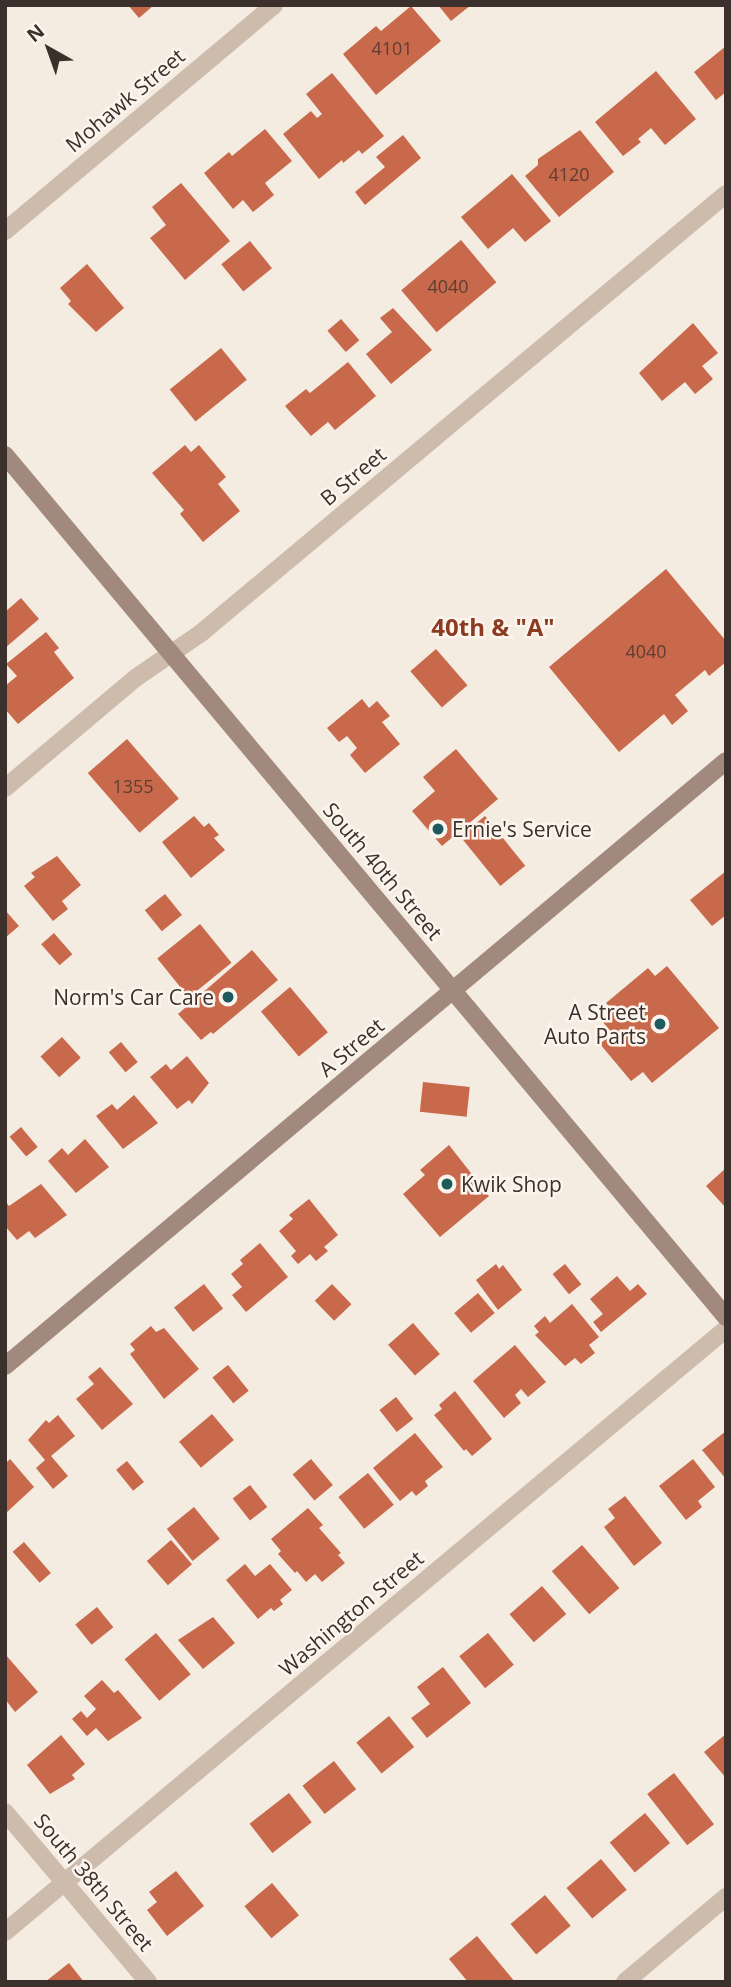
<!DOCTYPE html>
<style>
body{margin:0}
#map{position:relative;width:731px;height:1987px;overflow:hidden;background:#f4ebe1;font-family:"Open Sans",sans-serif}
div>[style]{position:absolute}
.building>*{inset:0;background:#c8694b;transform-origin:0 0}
.minor>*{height:18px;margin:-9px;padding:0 9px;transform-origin:9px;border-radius:9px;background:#cdbbac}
.secondary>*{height:18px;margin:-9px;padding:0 9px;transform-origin:9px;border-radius:9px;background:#a18a7d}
.dots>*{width:19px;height:19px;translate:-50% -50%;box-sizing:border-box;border:4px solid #fbf5ee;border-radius:50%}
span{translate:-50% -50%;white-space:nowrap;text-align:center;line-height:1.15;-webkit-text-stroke:5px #fbf5ee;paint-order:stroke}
.number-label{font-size:18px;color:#5e3e33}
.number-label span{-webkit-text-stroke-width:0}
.street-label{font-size:21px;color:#3b302b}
.poi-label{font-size:21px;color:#3b302b}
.left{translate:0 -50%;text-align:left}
.right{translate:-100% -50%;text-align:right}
.quarter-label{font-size:24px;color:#8c3b22;font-weight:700}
.frame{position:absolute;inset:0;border:7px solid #3b302b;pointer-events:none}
.north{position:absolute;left:14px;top:14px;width:70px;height:70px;-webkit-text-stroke:5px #fbf5ee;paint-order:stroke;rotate:320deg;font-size:19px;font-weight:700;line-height:28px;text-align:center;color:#3b302b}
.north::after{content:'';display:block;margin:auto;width:24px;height:32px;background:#3b302b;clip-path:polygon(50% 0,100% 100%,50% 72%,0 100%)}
</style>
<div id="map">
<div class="building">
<div style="clip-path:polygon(128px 5px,154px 5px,139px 18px)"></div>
<div style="clip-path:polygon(438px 5px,471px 5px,451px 21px)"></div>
<div style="clip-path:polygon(411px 6px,441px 41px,376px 95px,343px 54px,376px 26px,381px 31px)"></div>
<div style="clip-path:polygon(726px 46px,726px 92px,716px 100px,694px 72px)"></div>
<div style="clip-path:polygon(656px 71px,696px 119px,665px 145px,651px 128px,638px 139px,641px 142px,623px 156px,595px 122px)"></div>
<div style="clip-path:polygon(332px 73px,384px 136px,362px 154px,359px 150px,343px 163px,342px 160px,319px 179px,283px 134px,311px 111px,317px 118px,322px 114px,306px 94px)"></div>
<div style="clip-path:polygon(265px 129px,292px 161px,265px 183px,274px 195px,253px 212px,243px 200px,233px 209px,204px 173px,229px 152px,232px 156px)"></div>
<div style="clip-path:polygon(580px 130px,614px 172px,559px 217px,525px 176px,538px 165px,538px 159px)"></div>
<div style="clip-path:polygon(403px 135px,421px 158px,365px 205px,355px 192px,385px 167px,376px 157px)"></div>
<div style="clip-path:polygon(512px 174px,551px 221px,525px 242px,513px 228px,488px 249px,461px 217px)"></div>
<div style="clip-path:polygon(181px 183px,230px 241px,185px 280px,150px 238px,166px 225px,152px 207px)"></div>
<div style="left:461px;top:240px;width:55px;height:78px;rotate:50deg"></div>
<div style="left:250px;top:241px;width:35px;height:37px;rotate:51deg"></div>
<div style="clip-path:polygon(87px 264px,124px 308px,96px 332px,68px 304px,71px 301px,60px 288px)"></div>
<div style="clip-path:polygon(393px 308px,432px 350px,391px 384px,366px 354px,392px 332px,380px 318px)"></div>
<div style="left:341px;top:319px;width:28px;height:18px;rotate:49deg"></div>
<div style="clip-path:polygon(693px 323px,718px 353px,702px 366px,713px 379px,695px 394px,685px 382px,662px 401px,639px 373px)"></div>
<div style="left:221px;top:348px;width:41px;height:66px;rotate:51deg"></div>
<div style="clip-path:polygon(348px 362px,376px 396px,335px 430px,328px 422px,311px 436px,285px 406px,306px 389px,310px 393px)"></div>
<div style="clip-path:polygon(185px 445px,191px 452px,199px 445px,226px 477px,218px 484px,240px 511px,203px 542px,180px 514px,184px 510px,152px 473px)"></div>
<div style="clip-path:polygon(666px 569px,726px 641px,726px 662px,709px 676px,705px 670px,675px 695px,688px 711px,672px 725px,664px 714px,619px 752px,549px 667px)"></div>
<div style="clip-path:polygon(21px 598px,39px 619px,5px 648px,5px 612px)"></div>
<div style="clip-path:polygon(46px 632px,59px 648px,54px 652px,74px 678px,18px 724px,5px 709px,5px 686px,17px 676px,6px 664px)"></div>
<div style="left:436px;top:649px;width:48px;height:34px;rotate:49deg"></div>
<div style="clip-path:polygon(362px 699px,369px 708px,377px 701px,390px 716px,382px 722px,400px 744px,365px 773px,350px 755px,357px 748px,347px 736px,339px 742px,327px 728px)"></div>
<div style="left:127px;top:739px;width:79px;height:52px;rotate:49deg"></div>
<div style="clip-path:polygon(456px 749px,498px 799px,442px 846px,412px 811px,435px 791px,423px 777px)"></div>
<div style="clip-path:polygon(194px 816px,204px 827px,209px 823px,219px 835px,214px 838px,225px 850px,191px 878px,162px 842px)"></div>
<div style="left:485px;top:816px;width:64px;height:32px;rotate:51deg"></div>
<div style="clip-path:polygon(57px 856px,81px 885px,62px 901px,68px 909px,53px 921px,24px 886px,35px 877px,31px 873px)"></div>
<div style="clip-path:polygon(726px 871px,726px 915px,712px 926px,690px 900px)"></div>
<div style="left:165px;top:894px;width:27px;height:26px;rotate:51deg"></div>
<div style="clip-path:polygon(5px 910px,19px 926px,5px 938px)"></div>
<div style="left:200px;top:924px;width:50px;height:55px;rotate:51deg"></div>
<div style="left:54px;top:933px;width:28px;height:17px;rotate:49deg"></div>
<div style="clip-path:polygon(252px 950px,278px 980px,213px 1034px,211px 1032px,201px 1040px,178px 1014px)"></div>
<div style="clip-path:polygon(667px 966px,719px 1028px,652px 1083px,643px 1072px,631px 1081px,600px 1044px,612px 1033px,602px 1021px,613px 1011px,606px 1003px,648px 968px,655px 976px)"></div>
<div style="left:290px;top:987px;width:59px;height:38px;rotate:50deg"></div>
<div style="left:62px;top:1037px;width:28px;height:29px;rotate:48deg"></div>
<div style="left:121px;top:1042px;width:26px;height:16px;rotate:50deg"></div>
<div style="clip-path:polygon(187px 1056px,209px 1083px,192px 1104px,189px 1100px,177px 1109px,150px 1077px,166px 1064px,171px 1070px)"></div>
<div style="left:423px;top:1082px;width:47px;height:30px;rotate:6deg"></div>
<div style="clip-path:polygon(134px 1095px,158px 1123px,123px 1149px,96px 1116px,112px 1104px,117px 1110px)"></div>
<div style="left:21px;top:1127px;width:26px;height:15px;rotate:50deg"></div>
<div style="clip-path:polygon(85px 1139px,109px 1167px,76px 1193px,48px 1161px,62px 1148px,68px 1155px)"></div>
<div style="clip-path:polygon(449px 1145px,489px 1196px,440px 1237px,403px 1194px,425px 1175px,420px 1170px)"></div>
<div style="clip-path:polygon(726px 1168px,726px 1208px,706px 1186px)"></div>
<div style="clip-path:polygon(41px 1184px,67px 1215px,35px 1238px,29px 1231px,17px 1240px,5px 1226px,5px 1201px,9px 1206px)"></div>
<div style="clip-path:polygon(309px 1199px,338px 1235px,324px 1247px,328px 1251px,316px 1261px,310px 1254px,298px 1264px,291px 1256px,296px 1251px,279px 1231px,293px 1219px,289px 1215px)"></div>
<div style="clip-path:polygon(260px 1243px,288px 1277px,246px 1312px,232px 1295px,242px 1287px,231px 1274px,243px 1264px,240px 1260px)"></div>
<div style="clip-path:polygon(496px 1264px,499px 1269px,503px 1265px,522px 1290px,498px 1310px,476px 1280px)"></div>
<div style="left:565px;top:1264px;width:26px;height:16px;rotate:51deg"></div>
<div style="clip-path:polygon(617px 1276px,630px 1291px,638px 1284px,647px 1294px,601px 1332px,593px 1322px,603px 1314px,590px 1299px)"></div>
<div style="left:204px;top:1284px;width:31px;height:38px;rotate:52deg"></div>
<div style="left:332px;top:1284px;width:28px;height:24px;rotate:46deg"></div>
<div style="left:478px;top:1293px;width:26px;height:31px;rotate:50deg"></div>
<div style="clip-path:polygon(572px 1304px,599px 1337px,589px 1345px,595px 1353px,581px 1364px,575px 1358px,565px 1366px,535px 1335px,539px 1332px,534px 1326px,545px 1316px,550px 1323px)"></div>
<div style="left:413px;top:1323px;width:41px;height:33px;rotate:49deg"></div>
<div style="clip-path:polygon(151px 1326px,156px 1332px,164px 1328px,199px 1369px,164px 1399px,130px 1354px,135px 1350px,130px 1344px)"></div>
<div style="clip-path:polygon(515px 1345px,546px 1382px,528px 1397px,521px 1389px,515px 1395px,521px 1403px,504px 1418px,473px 1381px)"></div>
<div style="left:228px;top:1365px;width:33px;height:20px;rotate:51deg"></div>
<div style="clip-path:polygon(100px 1367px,133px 1404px,102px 1430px,76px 1399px,94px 1384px,88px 1377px)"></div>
<div style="clip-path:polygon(455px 1391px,492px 1439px,472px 1456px,466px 1449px,464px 1451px,434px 1415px,442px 1409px,439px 1405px)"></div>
<div style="left:396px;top:1397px;width:28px;height:21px;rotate:52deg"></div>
<div style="left:212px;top:1414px;width:34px;height:43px;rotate:50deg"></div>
<div style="clip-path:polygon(58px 1415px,75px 1436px,51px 1456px,68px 1476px,53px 1489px,36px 1468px,45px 1460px,28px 1440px,46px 1420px,49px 1423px)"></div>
<div style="clip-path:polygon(726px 1431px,726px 1479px,702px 1450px)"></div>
<div style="clip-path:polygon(415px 1433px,443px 1467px,425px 1481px,428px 1486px,416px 1496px,412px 1491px,400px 1501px,373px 1468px)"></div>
<div style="clip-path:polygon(10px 1459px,34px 1487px,5px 1514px,5px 1464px)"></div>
<div style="left:311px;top:1459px;width:34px;height:24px;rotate:50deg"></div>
<div style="clip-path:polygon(693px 1459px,715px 1487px,698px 1501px,702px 1507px,686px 1520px,659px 1486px)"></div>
<div style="left:127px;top:1461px;width:27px;height:14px;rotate:51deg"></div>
<div style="left:368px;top:1473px;width:41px;height:38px;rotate:51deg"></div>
<div style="left:250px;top:1485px;width:28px;height:22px;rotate:52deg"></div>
<div style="clip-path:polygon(625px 1496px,662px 1543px,634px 1566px,604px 1527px,615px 1518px,608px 1509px)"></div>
<div style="left:194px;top:1507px;width:41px;height:35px;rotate:51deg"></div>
<div style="clip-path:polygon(308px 1508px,323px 1525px,319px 1528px,341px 1553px,338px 1555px,345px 1563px,322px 1582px,315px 1574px,306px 1582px,297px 1571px,295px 1573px,278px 1554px,281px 1551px,271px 1539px)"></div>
<div style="left:171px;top:1540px;width:32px;height:32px;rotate:49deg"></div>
<div style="left:24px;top:1542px;width:41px;height:15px;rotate:49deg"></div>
<div style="left:582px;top:1545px;width:57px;height:40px;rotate:49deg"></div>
<div style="clip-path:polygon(245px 1564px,255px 1576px,270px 1564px,292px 1590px,280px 1600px,283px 1604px,274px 1611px,271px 1608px,258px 1619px,226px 1580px)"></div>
<div style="left:542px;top:1586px;width:37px;height:43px;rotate:49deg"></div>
<div style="left:97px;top:1607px;width:26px;height:28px;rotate:51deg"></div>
<div style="clip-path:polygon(213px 1617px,235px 1643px,203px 1669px,178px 1640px)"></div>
<div style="left:156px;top:1633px;width:54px;height:41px;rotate:50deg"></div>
<div style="left:488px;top:1633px;width:41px;height:37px;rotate:51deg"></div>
<div style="clip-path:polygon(5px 1654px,38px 1692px,15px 1712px,5px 1699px)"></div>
<div style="clip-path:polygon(443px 1667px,471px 1703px,427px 1738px,411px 1718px,430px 1704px,417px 1687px)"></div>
<div style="clip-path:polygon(102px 1680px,114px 1693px,118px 1690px,142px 1718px,108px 1741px,96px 1728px,87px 1736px,72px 1719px,81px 1711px,87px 1718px,96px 1709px,84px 1696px)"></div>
<div style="left:389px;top:1716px;width:40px;height:42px;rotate:51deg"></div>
<div style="clip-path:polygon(726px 1734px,726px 1778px,704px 1752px)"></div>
<div style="clip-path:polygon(61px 1735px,85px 1764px,72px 1775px,75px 1779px,50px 1794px,27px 1765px)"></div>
<div style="left:334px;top:1761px;width:36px;height:40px;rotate:52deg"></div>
<div style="left:674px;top:1773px;width:65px;height:34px;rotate:52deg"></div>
<div style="left:289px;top:1793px;width:37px;height:50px;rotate:52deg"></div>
<div style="left:645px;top:1813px;width:39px;height:46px;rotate:50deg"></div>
<div style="left:601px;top:1859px;width:40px;height:45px;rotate:50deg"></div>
<div style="clip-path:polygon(176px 1871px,204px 1906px,167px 1936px,147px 1910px,157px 1902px,149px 1892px)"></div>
<div style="left:272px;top:1883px;width:42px;height:36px;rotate:50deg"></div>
<div style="left:545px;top:1895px;width:40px;height:45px;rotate:50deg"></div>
<div style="clip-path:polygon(477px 1936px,515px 1982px,468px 1982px,449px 1959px)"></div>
<div style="clip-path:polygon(69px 1963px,84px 1982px,45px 1982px)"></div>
</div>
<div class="minor">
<div style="left:5px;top:231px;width:351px;rotate:-40deg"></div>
<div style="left:5px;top:788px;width:172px;rotate:-40.1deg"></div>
<div style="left:137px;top:677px;width:78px;rotate:-34.5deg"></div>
<div style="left:201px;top:633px;width:684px;rotate:-39.9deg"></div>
<div style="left:5px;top:1812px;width:222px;rotate:49.9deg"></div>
<div style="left:5px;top:1932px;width:940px;rotate:-39.91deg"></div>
<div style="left:625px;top:1982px;width:132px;rotate:-40.1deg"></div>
</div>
<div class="secondary">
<div style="left:5px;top:455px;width:1124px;rotate:50.09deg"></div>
<div style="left:5px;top:1366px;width:941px;rotate:-40deg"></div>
</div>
<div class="dots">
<div style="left:438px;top:829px;background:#1f5a5e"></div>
<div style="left:228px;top:997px;background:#1f5a5e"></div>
<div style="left:660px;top:1024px;background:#1f5a5e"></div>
<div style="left:447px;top:1184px;background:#1f5a5e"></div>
</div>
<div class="number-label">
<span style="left:392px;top:48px">4101</span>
<span style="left:569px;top:174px">4120</span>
<span style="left:448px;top:286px">4040</span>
<span style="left:646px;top:651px">4040</span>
<span style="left:133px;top:786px">1355</span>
</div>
<div class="street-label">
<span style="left:125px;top:100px;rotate:-40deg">Mohawk Street</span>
<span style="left:353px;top:476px;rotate:-40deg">B Street</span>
<span style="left:383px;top:871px;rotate:50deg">South 40th Street</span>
<span style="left:351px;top:1047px;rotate:-40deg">A Street</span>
<span style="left:351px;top:1613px;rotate:-40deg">Washington Street</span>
<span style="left:94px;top:1882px;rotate:50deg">South 38th Street</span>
</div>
<div class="poi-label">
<span class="left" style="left:452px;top:829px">Ernie's Service</span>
<span class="right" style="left:214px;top:997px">Norm's Car Care</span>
<span class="right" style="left:646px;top:1024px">A Street<br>Auto Parts</span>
<span class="left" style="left:461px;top:1184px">Kwik Shop</span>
</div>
<div class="quarter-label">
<span style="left:493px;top:627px">40th &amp; "A"</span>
</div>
<div class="frame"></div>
<div class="north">N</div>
</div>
